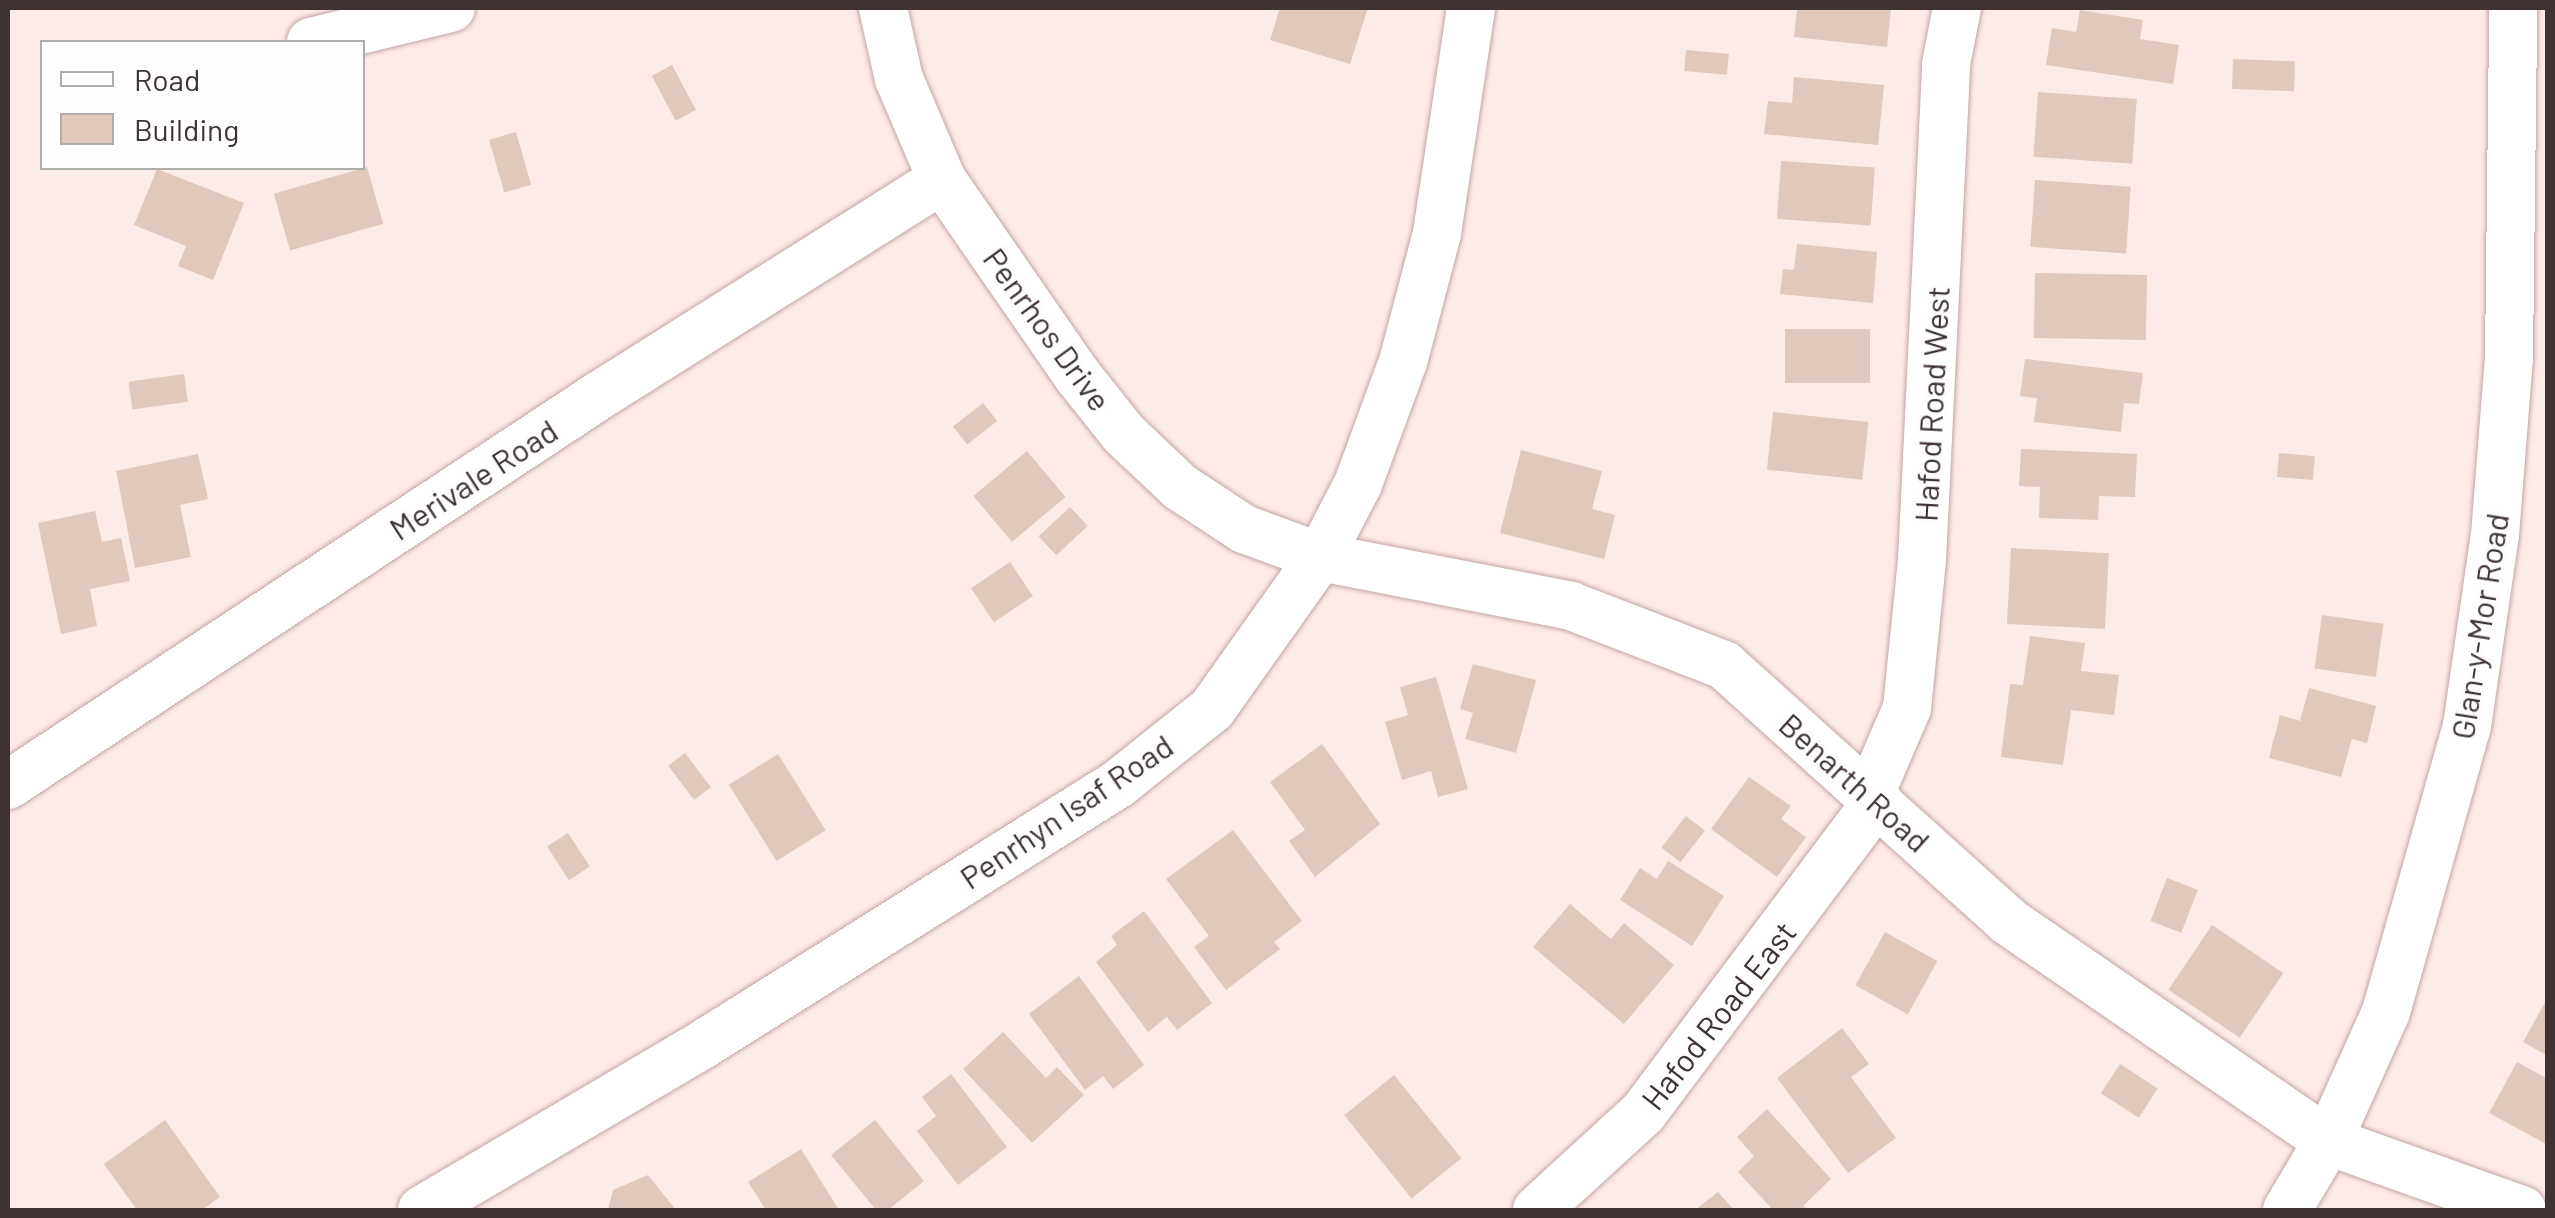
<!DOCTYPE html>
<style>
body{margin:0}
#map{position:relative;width:2555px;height:1218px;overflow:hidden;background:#fdebe9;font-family:Barlow,sans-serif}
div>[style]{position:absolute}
.building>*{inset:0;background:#e2c7bd;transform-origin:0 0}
.roads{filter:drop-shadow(0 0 2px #c1a5a2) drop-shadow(0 0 2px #c1a5a2)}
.minor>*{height:48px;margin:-24px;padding:0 24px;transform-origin:24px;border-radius:24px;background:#fff}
span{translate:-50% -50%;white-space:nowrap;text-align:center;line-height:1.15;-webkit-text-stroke:9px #fdfdfd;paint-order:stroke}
.street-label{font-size:32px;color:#3e3332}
.frame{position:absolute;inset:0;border:10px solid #3e3332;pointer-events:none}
.legend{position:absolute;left:40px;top:40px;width:325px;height:130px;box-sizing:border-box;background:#fdfdfd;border:2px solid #b1acac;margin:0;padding:12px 18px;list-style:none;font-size:30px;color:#3e3332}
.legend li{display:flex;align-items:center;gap:20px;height:50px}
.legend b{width:50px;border:2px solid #b1acac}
</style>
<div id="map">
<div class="building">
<div style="clip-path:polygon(1280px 8px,1368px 8px,1350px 64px,1270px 40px)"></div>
<div style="clip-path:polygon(1797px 8px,1891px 8px,1887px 47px,1794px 37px)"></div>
<div style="clip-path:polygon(2080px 10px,2143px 20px,2140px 39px,2179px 45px,2173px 84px,2046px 65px,2052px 28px,2076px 32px)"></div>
<div style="left:1686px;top:50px;width:43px;height:21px;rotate:5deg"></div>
<div style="left:2233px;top:59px;width:62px;height:30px;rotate:2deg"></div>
<div style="left:672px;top:65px;width:51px;height:23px;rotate:62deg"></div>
<div style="clip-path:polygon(1794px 77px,1884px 85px,1878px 145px,1764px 134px,1768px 101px,1792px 103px)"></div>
<div style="left:2038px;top:92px;width:99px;height:65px;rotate:4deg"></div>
<div style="left:516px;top:132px;width:55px;height:28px;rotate:74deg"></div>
<div style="left:1781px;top:161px;width:94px;height:58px;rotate:4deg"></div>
<div style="left:367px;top:167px;width:59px;height:97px;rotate:74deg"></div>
<div style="clip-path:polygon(157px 169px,244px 203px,213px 280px,178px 266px,186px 246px,134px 225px)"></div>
<div style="left:2035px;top:180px;width:96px;height:67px;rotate:4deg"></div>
<div style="clip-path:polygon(1797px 244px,1877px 252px,1873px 303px,1780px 294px,1783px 269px,1794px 270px)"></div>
<div style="left:2035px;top:273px;width:112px;height:65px;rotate:1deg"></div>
<div style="left:1870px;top:329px;width:54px;height:85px;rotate:90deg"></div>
<div style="clip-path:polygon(2025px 359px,2143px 373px,2139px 404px,2124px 403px,2121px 432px,2034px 422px,2037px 398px,2020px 396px)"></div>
<div style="left:184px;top:374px;width:28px;height:56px;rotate:82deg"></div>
<div style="left:983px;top:403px;width:23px;height:38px;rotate:52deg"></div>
<div style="left:1773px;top:412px;width:96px;height:58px;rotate:6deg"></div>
<div style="clip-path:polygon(2021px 449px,2137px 454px,2135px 497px,2099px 496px,2098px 520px,2039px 518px,2040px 487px,2019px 486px)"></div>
<div style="clip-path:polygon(1521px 450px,1602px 471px,1592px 509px,1615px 515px,1604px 559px,1500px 533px)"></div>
<div style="left:1027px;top:451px;width:60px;height:70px;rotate:50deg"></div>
<div style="left:2279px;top:453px;width:36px;height:24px;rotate:5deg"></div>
<div style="clip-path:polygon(198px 454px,208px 499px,180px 505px,191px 557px,135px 568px,116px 471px)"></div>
<div style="left:1070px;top:507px;width:26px;height:43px;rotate:47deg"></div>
<div style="clip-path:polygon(95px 511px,102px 542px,121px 538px,130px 581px,90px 589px,97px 626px,61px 634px,38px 523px)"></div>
<div style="left:2011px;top:548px;width:98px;height:76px;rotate:3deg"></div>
<div style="left:1010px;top:562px;width:41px;height:47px;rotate:56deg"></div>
<div style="left:2322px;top:615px;width:62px;height:54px;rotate:8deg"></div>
<div style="clip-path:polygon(2030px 636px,2085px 643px,2081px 671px,2119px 675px,2114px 715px,2071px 710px,2063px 765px,2001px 757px,2010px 684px,2023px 685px)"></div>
<div style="clip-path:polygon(1473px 664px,1536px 680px,1516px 753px,1465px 739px,1473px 713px,1460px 709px)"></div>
<div style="clip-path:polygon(1436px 677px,1468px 789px,1438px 797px,1431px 771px,1402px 780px,1385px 722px,1408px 715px,1400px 687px)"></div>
<div style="clip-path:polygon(2309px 688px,2376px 706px,2367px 743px,2352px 739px,2341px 777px,2269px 758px,2280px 715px,2300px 721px)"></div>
<div style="clip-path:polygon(1322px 744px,1380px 824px,1315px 877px,1289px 841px,1305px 830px,1270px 782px)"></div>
<div style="left:685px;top:753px;width:43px;height:21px;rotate:53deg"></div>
<div style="left:778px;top:754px;width:90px;height:58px;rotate:58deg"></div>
<div style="clip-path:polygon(1749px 777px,1791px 806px,1781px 819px,1806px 837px,1777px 877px,1711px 829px)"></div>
<div style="left:1686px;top:816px;width:24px;height:40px;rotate:38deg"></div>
<div style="clip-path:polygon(1233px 830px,1302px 921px,1274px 942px,1280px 949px,1226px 990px,1194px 947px,1209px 936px,1166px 879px)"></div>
<div style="left:568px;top:833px;width:40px;height:25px;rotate:57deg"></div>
<div style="clip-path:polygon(1668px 861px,1724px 896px,1692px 946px,1620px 900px,1640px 868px,1657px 879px)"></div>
<div style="left:2167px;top:878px;width:33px;height:46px;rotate:21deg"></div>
<div style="clip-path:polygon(1570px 904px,1611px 939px,1624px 923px,1674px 965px,1624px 1024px,1533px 947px)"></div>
<div style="clip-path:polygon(1144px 911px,1212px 1003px,1177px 1030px,1167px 1017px,1148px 1032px,1096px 962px,1117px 945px,1111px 936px)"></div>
<div style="left:2212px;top:925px;width:86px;height:78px;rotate:34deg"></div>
<div style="left:1885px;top:932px;width:60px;height:61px;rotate:29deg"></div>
<div style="clip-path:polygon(1079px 976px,1144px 1065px,1113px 1089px,1103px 1076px,1085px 1090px,1029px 1014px)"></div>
<div style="clip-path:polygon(2548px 997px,2548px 1056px,2523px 1042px)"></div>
<div style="clip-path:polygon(1842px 1028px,1869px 1064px,1851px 1077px,1896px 1138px,1848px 1173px,1777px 1078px)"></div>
<div style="clip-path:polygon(1003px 1032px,1046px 1078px,1057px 1067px,1084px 1095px,1032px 1143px,963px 1069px)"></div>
<div style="clip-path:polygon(2517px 1062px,2548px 1079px,2548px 1145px,2489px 1113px)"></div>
<div style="left:2120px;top:1064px;width:45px;height:35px;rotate:33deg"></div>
<div style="clip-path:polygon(951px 1074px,1007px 1147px,958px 1185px,917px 1131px,936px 1116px,922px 1097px)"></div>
<div style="left:1394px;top:1075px;width:107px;height:64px;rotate:51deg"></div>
<div style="clip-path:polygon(1767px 1109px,1831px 1179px,1803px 1206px,1808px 1210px,1773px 1210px,1738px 1172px,1754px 1156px,1737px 1137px)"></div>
<div style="clip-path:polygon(165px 1120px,220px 1197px,202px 1210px,137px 1210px,104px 1164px)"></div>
<div style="clip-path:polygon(875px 1120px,924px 1181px,888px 1210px,876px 1210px,831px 1155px)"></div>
<div style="clip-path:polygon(801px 1149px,839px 1210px,766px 1210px,748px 1182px)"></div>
<div style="clip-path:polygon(648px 1175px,676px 1210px,608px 1210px,613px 1190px)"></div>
<div style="clip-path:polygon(1718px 1192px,1734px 1210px,1695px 1210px)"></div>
</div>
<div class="roads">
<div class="minor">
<div style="left:883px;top:8px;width:73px;rotate:77.3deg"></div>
<div style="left:899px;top:79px;width:110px;rotate:66.9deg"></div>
<div style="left:942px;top:180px;width:237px;rotate:55.3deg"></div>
<div style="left:1077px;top:375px;width:75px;rotate:51.5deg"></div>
<div style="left:1124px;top:434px;width:77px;rotate:43.4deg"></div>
<div style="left:1180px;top:487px;width:77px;rotate:33.3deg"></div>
<div style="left:1244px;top:529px;width:81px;rotate:20.2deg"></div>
<div style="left:1320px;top:557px;width:256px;rotate:11deg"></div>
<div style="left:1571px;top:606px;width:164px;rotate:21.1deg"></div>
<div style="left:1724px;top:665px;width:382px;rotate:42deg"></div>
<div style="left:2008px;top:921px;width:388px;rotate:34.5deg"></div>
<div style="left:2328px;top:1141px;width:206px;rotate:19.6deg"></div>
<div style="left:311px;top:42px;width:144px;rotate:-13.7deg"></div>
<div style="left:8px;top:785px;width:709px;rotate:-33.38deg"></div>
<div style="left:600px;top:395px;width:404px;rotate:-32.2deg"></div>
<div style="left:1870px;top:794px;width:94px;rotate:-66.7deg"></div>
<div style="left:1907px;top:708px;width:149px;rotate:-84.2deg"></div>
<div style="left:1922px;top:560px;width:497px;rotate:-87.2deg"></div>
<div style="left:1946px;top:64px;width:57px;rotate:-78.9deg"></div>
<div style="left:422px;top:1210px;width:325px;rotate:-30.5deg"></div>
<div style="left:702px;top:1045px;width:491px;rotate:-32.1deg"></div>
<div style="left:1118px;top:784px;width:120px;rotate:-38.6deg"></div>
<div style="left:1212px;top:709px;width:186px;rotate:-54.6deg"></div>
<div style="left:1320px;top:557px;width:82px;rotate:-62.5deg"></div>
<div style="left:1358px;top:484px;width:130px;rotate:-69.8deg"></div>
<div style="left:1403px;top:362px;width:133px;rotate:-75.2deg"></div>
<div style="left:1437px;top:233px;width:228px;rotate:-81.4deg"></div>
<div style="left:1537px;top:1210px;width:144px;rotate:-42.5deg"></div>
<div style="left:1643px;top:1113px;width:391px;rotate:-53.1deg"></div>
<div style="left:2287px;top:1210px;width:80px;rotate:-59.3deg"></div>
<div style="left:2328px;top:1141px;width:141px;rotate:-65.8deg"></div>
<div style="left:2386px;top:1012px;width:297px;rotate:-74.2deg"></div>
<div style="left:2467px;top:726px;width:193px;rotate:-81.7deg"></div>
<div style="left:2495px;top:535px;width:180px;rotate:-85.5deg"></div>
<div style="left:2509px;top:356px;width:348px;rotate:-89.3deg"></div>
</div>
</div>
<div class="street-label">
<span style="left:1048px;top:329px;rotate:54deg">Penrhos Drive</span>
<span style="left:1931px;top:404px;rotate:-87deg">Hafod Road West</span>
<span style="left:473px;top:479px;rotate:-33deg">Merivale Road</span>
<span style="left:2479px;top:626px;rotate:-81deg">Glan-y-Mor Road</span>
<span style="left:1855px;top:782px;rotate:42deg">Benarth Road</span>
<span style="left:1066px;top:811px;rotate:-34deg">Penrhyn Isaf Road</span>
<span style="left:1718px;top:1015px;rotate:-52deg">Hafod Road East</span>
</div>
<div class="frame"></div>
<ul class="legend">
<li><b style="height:12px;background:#fff"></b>Road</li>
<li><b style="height:28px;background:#e2c7bd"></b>Building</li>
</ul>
</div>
